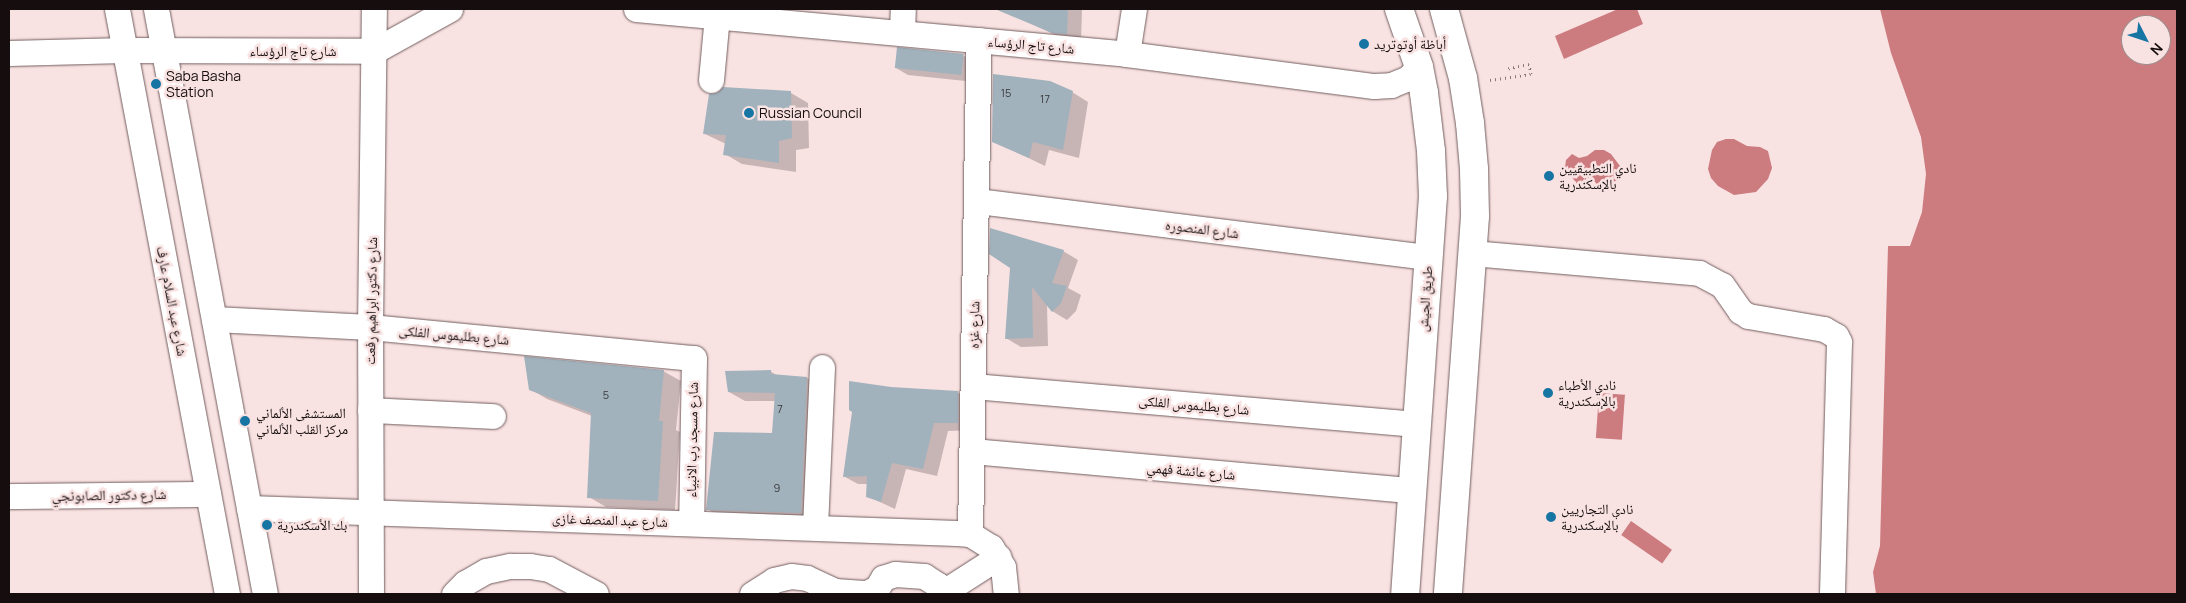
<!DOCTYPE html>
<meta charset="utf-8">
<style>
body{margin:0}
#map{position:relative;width:2186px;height:603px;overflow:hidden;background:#f9e2e2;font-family:Manrope,"Noto Naskh Arabic",sans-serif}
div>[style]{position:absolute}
.water>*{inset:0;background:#cc7b7f;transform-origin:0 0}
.shadow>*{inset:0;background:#0003}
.building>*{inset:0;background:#a1b2bd;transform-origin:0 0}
.path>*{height:3px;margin-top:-1.5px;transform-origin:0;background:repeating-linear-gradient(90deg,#897a7a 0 1px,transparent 0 5px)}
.roads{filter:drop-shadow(0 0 1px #725e5f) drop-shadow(0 0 1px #725e5f)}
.minor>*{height:25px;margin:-12.5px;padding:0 12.5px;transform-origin:12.5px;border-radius:12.5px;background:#fff}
.highway>*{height:28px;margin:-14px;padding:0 14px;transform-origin:14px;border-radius:14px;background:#fff}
.dots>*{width:14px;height:14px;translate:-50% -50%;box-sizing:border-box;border:2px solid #f9e2e2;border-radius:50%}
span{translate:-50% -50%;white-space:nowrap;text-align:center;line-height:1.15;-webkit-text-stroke:5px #f9e2e2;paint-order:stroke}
.number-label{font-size:11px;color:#39373a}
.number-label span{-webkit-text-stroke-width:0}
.poi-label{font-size:14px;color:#160e0e}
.left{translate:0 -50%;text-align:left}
.street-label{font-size:14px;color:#160e0e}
.frame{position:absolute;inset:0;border:10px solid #160e0e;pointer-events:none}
.north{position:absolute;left:2121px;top:15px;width:50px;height:50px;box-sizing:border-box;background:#f9e2e2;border:1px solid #9e8d8d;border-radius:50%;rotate:131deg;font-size:14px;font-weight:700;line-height:20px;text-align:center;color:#160e0e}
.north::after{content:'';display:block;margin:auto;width:18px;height:22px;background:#1775a3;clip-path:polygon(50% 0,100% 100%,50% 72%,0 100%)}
</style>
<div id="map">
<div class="water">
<div style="clip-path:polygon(1618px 9px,1637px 9px,1643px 24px,1564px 59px,1555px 36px)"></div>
<div style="clip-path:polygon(evenodd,1880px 9px,2177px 9px,2177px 594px,1876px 594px,1873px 572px,1880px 546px,1888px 246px,1910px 246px,1922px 212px,1926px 174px,1921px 137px,1891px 53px,1880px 9px,2131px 25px,2161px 25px,2161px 55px,2131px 55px,2131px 25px)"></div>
<div style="clip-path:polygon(1726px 139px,1734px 139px,1747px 146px,1760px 147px,1768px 151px,1772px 168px,1768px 179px,1756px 192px,1734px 195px,1718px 186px,1711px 178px,1708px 169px,1712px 150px,1717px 142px)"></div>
<div style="clip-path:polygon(1595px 150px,1604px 150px,1611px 154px,1620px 166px,1620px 174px,1617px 183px,1605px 191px,1600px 192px,1596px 189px,1596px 183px,1591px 178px,1587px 178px,1581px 184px,1577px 184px,1565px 168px,1566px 160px,1572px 154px,1579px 158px,1587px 156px)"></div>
<div style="left:1599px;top:393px;width:26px;height:45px;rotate:4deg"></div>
<div style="left:1631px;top:521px;width:50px;height:17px;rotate:35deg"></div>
</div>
<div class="shadow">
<div style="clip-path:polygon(1028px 9px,1082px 9px,1081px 42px,1068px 41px,1024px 20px)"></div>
<div style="clip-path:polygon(964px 56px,976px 62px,975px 82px,908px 75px,896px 68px)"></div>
<div style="clip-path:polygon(1072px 92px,1088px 102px,1079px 158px,1049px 150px,1045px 166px,993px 141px)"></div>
<div style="clip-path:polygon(791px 93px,808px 103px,809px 148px,796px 150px,796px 172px,742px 164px,725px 154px,726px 144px,705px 134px)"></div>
<div style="clip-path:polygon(1063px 251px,1078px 260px,1068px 288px,1081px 295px,1076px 311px,1067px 320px,1052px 311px,1047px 304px,1048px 346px,1021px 347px,1006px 338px,1011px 267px)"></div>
<div style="clip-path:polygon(663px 371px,681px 381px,676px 430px,680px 432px,675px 510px,606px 507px,589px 497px,592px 416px,547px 399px,530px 389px)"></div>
<div style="clip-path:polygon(770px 371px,778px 376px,807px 378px,823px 387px,817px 522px,723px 518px,707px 509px,773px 434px,775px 401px,745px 401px,729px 392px)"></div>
<div style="clip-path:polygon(891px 389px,958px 393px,971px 400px,971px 430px,948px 431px,937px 476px,906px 469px,895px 509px,867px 496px,868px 484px,858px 484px,845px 477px)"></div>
</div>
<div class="building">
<div style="clip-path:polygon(995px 9px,1068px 9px,1067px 34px,1052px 33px)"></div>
<div style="left:897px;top:47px;width:67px;height:21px;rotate:6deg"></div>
<div style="clip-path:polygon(993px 74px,1050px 81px,1073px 91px,1063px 150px,1033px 142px,1029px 158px,992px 142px)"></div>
<div style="clip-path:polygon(723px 87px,791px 91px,792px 138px,779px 141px,779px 163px,723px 155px,726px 135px,703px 134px,709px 94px,717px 93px)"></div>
<div style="clip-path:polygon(990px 228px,1064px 250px,1052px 283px,1067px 286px,1061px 303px,1052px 312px,1032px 287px,1033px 338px,1005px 339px,1010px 268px,989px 254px)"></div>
<div style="clip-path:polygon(524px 356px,664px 370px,659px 421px,663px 421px,658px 501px,587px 498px,591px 413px,529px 390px)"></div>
<div style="clip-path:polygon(771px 370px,771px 374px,807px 377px,801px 513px,706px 510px,714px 432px,772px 433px,775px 393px,728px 392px,725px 371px)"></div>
<div style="clip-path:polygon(849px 381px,891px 387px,958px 391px,958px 423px,934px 423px,923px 469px,892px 463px,881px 502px,866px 497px,867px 476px,843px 477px,852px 412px,849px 410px)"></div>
</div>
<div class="path">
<div style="left:1490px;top:80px;width:41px;rotate:-8.3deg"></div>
<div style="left:1531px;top:74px;width:10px;rotate:-101deg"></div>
<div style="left:1529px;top:64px;width:24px;rotate:168deg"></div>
</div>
<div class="roads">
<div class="minor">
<div style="left:117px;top:9px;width:595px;rotate:79.35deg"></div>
<div style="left:156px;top:9px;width:595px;rotate:79.45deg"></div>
<div style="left:636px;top:9px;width:493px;rotate:5.2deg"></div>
<div style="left:1127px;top:54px;width:249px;rotate:7.4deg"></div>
<div style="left:1374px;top:86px;width:17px;rotate:-3deg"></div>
<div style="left:1391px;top:85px;width:18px;rotate:-22deg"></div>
<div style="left:1408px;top:78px;width:16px;rotate:-45deg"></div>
<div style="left:902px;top:32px;width:23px;rotate:-88deg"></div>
<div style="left:9px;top:53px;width:116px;rotate:-1.5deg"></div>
<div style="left:125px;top:50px;width:249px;rotate:0.2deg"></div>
<div style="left:374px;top:51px;width:87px;rotate:-28.9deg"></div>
<div style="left:1127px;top:54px;width:46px;rotate:-81.2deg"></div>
<div style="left:711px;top:80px;width:65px;rotate:-84.7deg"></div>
<div style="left:977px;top:201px;width:454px;rotate:7.1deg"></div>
<div style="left:1472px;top:253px;width:228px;rotate:5deg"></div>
<div style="left:1699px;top:273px;width:26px;rotate:28deg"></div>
<div style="left:1722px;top:285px;width:32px;rotate:55deg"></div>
<div style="left:1740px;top:311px;width:9px;rotate:32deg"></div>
<div style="left:1748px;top:316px;width:77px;rotate:9.7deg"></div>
<div style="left:1824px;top:329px;width:14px;rotate:30deg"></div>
<div style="left:1836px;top:336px;width:7px;rotate:63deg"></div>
<div style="left:1839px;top:342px;width:252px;rotate:91.6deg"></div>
<div style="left:214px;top:319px;width:156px;rotate:2.9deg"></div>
<div style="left:370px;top:327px;width:325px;rotate:5.5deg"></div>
<div style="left:694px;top:358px;width:165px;rotate:91deg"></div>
<div style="left:973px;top:386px;width:445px;rotate:4.9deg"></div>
<div style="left:370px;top:410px;width:123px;rotate:2.8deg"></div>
<div style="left:972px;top:451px;width:441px;rotate:5.1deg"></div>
<div style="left:9px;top:496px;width:199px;rotate:-0.6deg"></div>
<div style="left:249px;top:508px;width:708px;rotate:2.02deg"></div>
<div style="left:957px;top:533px;width:13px;rotate:4deg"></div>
<div style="left:970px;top:534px;width:25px;rotate:32deg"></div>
<div style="left:991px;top:547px;width:23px;rotate:59deg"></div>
<div style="left:1003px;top:567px;width:27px;rotate:84deg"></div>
<div style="left:815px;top:527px;width:160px;rotate:-87.5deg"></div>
<div style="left:970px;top:534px;width:494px;rotate:-89deg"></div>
<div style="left:942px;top:593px;width:67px;rotate:-32.7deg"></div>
<div style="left:371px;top:594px;width:267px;rotate:-90.2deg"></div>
<div style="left:370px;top:327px;width:318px;rotate:-89.3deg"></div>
<div style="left:454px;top:594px;width:16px;rotate:-45deg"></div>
<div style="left:465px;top:583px;width:24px;rotate:-30deg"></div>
<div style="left:486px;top:571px;width:25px;rotate:-12deg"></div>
<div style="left:510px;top:566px;width:20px"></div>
<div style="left:530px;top:566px;width:19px;rotate:9deg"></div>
<div style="left:549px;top:569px;width:53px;rotate:28deg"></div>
<div style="left:752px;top:594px;width:26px;rotate:-32deg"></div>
<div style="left:774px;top:580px;width:17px;rotate:-13deg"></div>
<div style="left:791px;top:576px;width:16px;rotate:7deg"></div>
<div style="left:807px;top:578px;width:31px;rotate:25deg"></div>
<div style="left:835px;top:591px;width:32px;rotate:4deg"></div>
<div style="left:867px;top:593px;width:11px;rotate:-27deg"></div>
<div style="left:877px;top:588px;width:12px;rotate:-59deg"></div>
<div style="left:883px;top:578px;width:13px;rotate:-18deg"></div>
<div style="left:895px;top:574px;width:29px;rotate:4deg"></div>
<div style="left:924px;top:576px;width:17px;rotate:33deg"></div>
<div style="left:938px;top:585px;width:10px;rotate:66deg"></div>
</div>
<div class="highway">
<div style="left:1399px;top:9px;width:61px;rotate:71deg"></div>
<div style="left:1419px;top:67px;width:26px;rotate:79deg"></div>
<div style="left:1424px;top:93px;width:58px;rotate:83.1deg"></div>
<div style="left:1431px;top:151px;width:45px;rotate:87.5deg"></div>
<div style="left:1433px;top:196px;width:399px;rotate:94deg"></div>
<div style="left:1444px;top:9px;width:72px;rotate:74.6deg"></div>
<div style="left:1463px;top:78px;width:46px;rotate:81.2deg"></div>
<div style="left:1470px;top:123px;width:46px;rotate:85deg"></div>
<div style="left:1474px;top:169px;width:47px;rotate:88.8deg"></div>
<div style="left:1475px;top:216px;width:379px;rotate:94.1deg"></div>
</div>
</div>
<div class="dots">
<div style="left:1364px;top:44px;background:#1775a3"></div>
<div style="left:156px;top:84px;background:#1775a3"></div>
<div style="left:749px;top:113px;background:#1775a3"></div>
<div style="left:1549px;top:176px;background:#1775a3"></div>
<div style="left:1548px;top:393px;background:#1775a3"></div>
<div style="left:245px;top:421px;background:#1775a3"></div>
<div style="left:1551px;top:517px;background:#1775a3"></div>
<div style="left:267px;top:525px;background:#1775a3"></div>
</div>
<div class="number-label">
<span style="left:1006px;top:93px">15</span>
<span style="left:1045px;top:99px">17</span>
<span style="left:606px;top:395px">5</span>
<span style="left:780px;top:409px">7</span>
<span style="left:777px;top:488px">9</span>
</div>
<div class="poi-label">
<span class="left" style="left:1374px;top:44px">أباظة أوتوتريد</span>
<span class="left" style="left:166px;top:84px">Saba Basha<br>Station</span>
<span class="left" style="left:759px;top:113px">Russian Council</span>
<span class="left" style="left:1559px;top:176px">نادي التطبيقيين<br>بالإسكندرية</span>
<span class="left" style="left:1558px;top:393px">نادي الأطباء<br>بالإسكندرية</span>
<span class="left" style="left:256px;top:421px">المستشفى الألماني<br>مركز القلب الألماني</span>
<span class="left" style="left:1561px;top:517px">نادي التجاريين<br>بالإسكندرية</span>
<span class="left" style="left:277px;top:525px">بك الأسكندرية</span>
</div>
<div class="street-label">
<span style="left:1031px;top:45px;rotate:5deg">شارع تاج الرؤساء</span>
<span style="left:293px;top:51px">شارع تاج الرؤساء</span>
<span style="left:1202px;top:229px;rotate:7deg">شارع المنصوره</span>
<span style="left:1425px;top:299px;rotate:-86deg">طريق الجيش</span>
<span style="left:172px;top:301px;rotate:79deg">شارع عبد السلام عارف</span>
<span style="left:371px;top:301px;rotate:-89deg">شارع دكتور ابراهيم رفعت</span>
<span style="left:974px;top:325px;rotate:-89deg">شارع غزه</span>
<span style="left:454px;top:335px;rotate:5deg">شارع بطليموس الفلكى</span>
<span style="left:1194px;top:405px;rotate:5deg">شارع بطليموس الفلكى</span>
<span style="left:692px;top:440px;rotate:-89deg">شارع مسجد رب الانبياء</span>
<span style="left:1191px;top:471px;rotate:5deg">شارع عائشة فهمي</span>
<span style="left:109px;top:495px;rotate:-1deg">شارع دكتور الصابونجي</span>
<span style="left:610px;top:520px;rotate:2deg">شارع عبد المنصف غازى</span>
</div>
<div class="frame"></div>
<div class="north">N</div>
</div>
